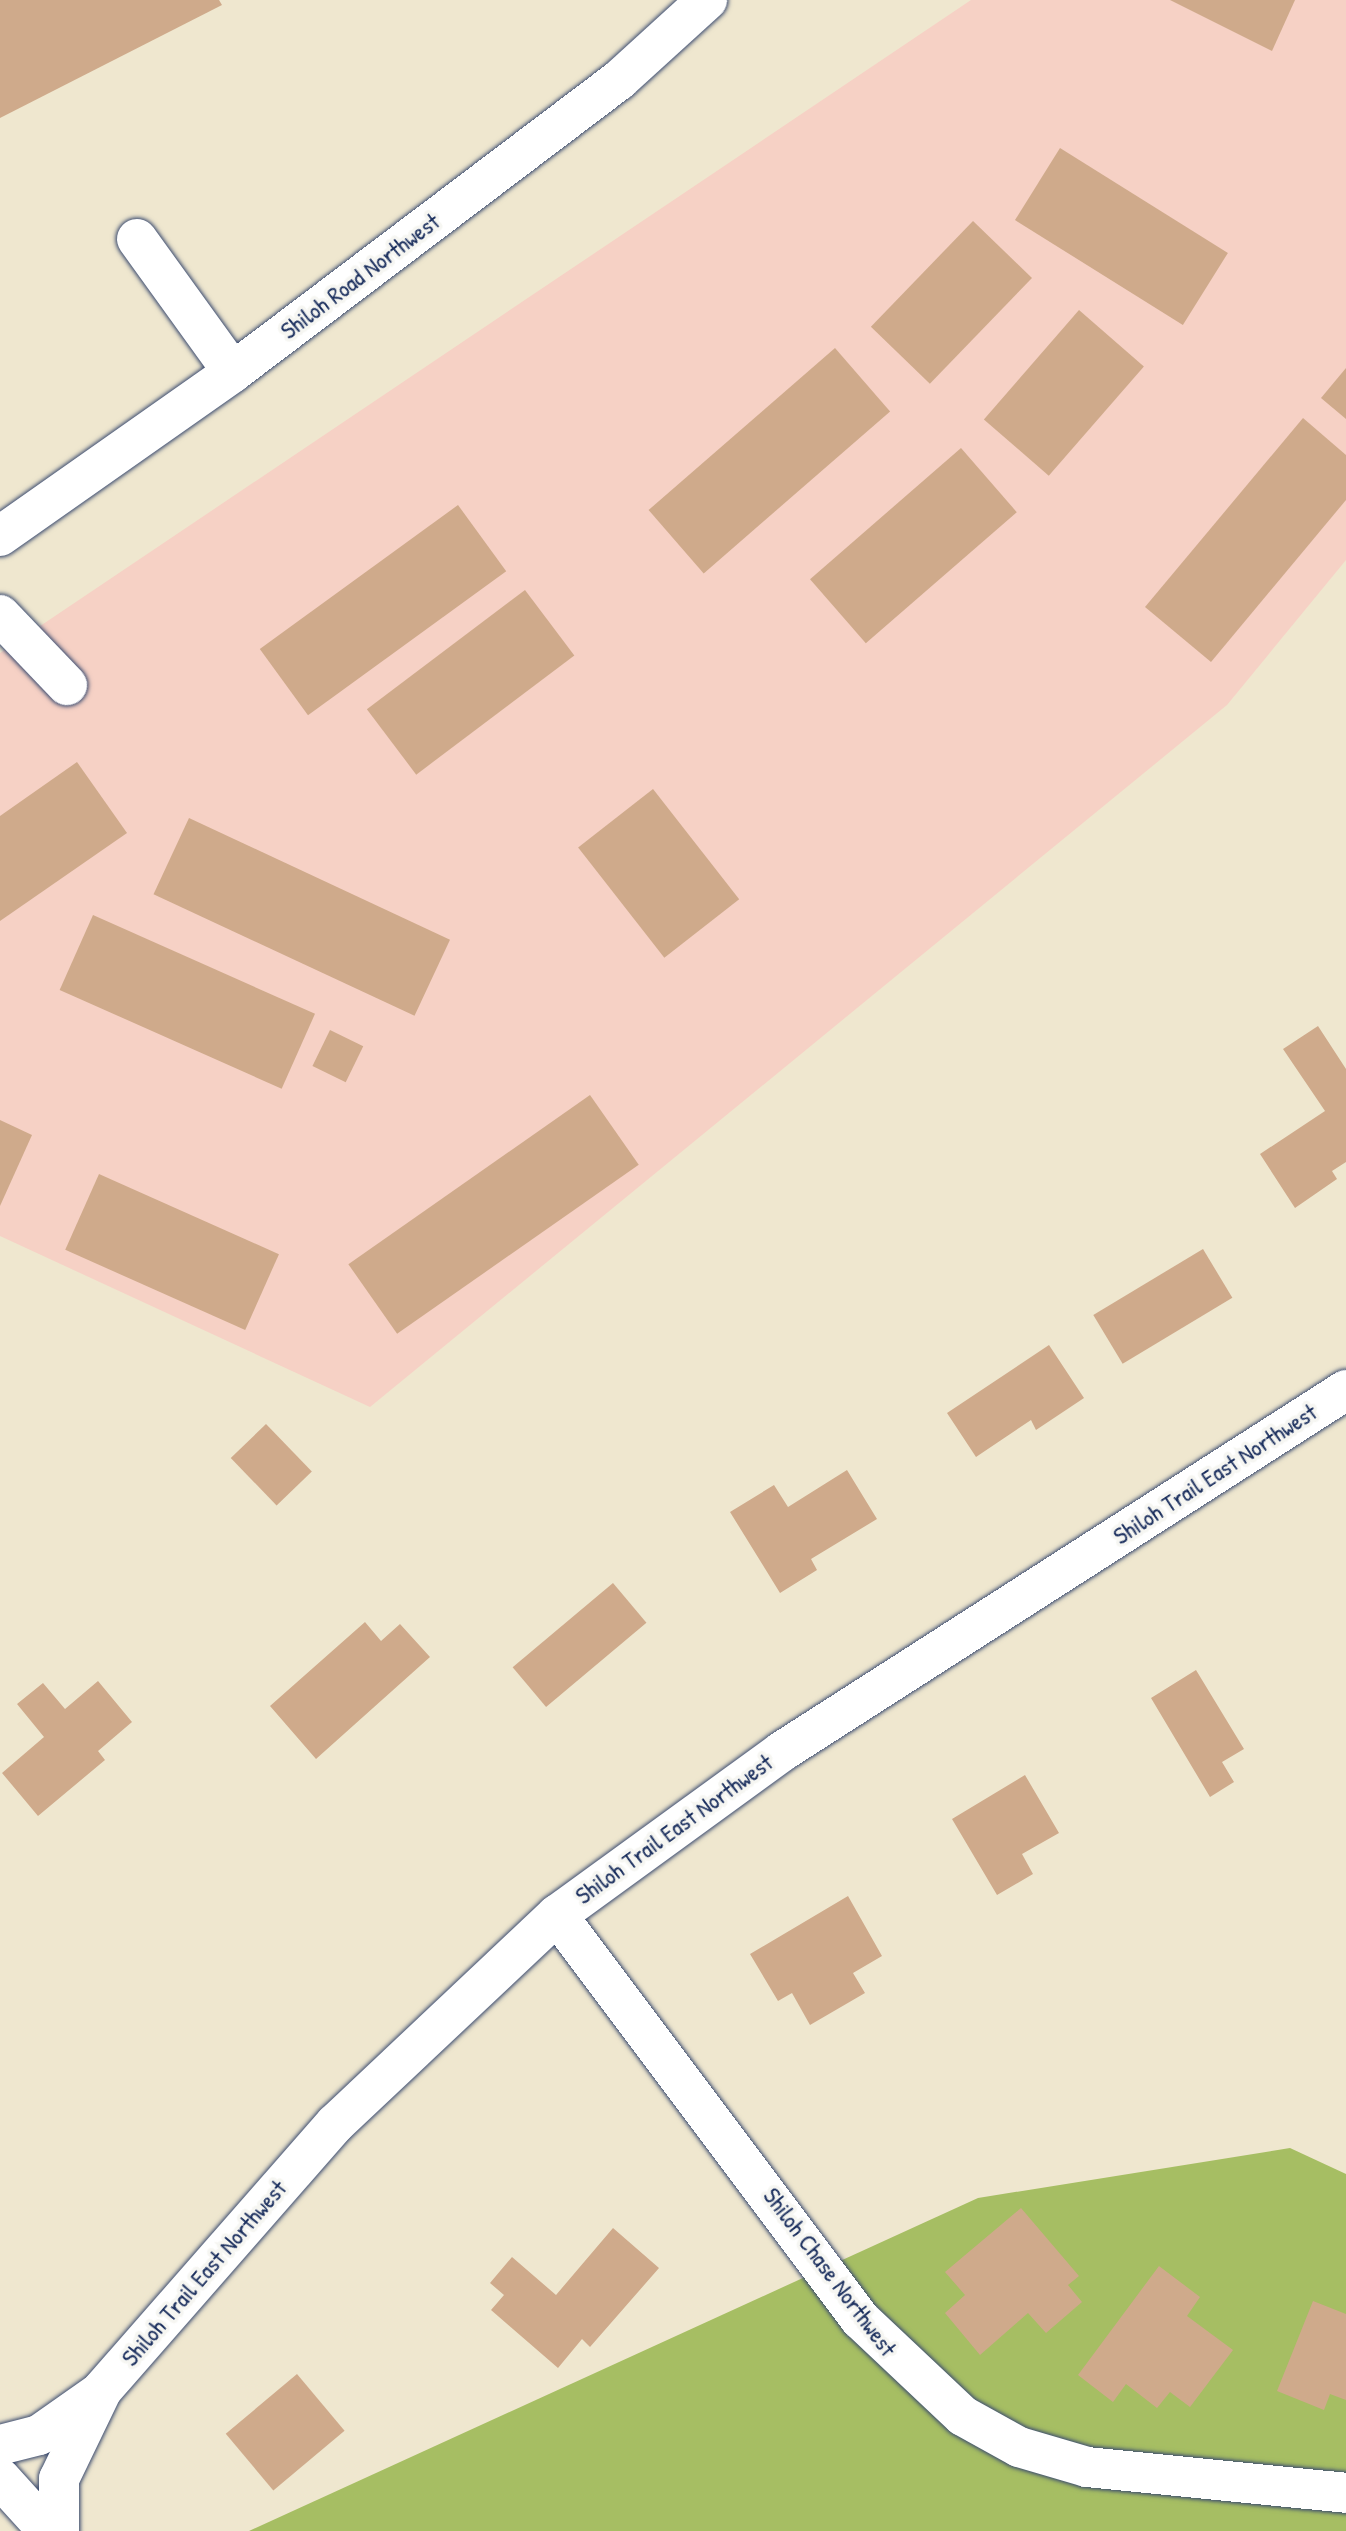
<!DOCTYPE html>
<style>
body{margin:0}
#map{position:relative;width:1346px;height:2531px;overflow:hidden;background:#efe7cf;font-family:"Patrick Hand",sans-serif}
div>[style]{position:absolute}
.built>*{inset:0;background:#f6d1c5}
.green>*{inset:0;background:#a6be63}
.building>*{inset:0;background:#cfaa8b;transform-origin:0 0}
.roads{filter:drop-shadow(0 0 2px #3b4b6f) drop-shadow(0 0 2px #3b4b6f)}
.minor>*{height:40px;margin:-20px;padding:0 20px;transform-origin:20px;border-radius:20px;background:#fff}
span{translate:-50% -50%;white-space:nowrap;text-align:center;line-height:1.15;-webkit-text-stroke:7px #f6f6f2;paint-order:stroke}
.street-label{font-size:24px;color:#1b2f5e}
</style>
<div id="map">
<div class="built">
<div style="clip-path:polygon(971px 0,1346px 0,1346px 560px,1227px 705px,370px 1407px,0 1236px,0 653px)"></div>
</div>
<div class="green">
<div style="clip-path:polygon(1290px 2148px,1346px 2174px,1346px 2531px,249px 2531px,978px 2198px)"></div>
</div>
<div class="building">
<div style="clip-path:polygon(0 0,219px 0,222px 5px,0 118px)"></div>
<div style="clip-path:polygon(1170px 0,1295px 0,1272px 51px)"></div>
<div style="left:1060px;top:148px;width:198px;height:85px;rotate:32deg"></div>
<div style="left:973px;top:221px;width:82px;height:147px;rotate:44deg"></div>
<div style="left:1079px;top:310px;width:86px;height:145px;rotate:41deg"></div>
<div style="left:835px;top:348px;width:84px;height:247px;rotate:49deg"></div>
<div style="clip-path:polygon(1346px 368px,1346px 419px,1321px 398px)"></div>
<div style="clip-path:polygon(1303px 418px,1346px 455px,1346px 500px,1211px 662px,1145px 607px)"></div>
<div style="left:961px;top:448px;width:85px;height:200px;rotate:49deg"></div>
<div style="left:458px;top:505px;width:82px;height:245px;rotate:54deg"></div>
<div style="left:525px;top:590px;width:82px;height:198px;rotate:53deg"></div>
<div style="clip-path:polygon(77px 762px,127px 833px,0 921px,0 816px)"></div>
<div style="left:653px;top:789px;width:140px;height:95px;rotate:52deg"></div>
<div style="left:189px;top:818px;width:288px;height:84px;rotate:25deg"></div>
<div style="left:93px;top:915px;width:243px;height:82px;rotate:24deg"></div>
<div style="clip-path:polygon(1318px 1026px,1346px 1069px,1346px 1162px,1332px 1171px,1337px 1179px,1295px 1208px,1260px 1154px,1325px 1111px,1283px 1049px)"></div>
<div style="left:330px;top:1030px;width:37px;height:40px;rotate:26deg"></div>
<div style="left:590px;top:1095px;width:85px;height:295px;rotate:55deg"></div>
<div style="clip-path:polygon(0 1120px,32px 1135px,0 1206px)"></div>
<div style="left:99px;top:1174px;width:197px;height:83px;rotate:24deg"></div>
<div style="left:1203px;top:1249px;width:57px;height:128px;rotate:59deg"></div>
<div style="clip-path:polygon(1049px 1345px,1084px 1398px,1036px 1430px,1031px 1420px,976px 1457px,947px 1413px)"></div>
<div style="left:266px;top:1424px;width:66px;height:49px;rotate:46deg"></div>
<div style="clip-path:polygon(847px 1470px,877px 1519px,811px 1559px,817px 1570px,780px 1593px,730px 1512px,774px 1485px,788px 1507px)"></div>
<div style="left:613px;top:1583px;width:52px;height:131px;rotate:50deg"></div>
<div style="clip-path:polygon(365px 1622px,381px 1641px,400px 1624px,430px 1657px,316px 1759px,270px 1706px)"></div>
<div style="clip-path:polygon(1196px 1670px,1244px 1749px,1222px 1762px,1234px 1782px,1210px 1797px,1151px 1698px)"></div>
<div style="clip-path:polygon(98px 1681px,132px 1722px,98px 1751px,105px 1760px,38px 1816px,2px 1773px,44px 1737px,17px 1704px,43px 1683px,65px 1709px)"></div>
<div style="clip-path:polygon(1025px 1775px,1059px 1833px,1022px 1854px,1033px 1874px,997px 1895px,952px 1819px)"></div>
<div style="clip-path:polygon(848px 1896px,882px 1956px,853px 1973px,865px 1993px,810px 2025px,792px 1993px,778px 2001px,750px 1954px)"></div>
<div style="clip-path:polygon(1021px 2208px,1079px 2276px,1068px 2285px,1082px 2302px,1046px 2333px,1028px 2313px,980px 2355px,945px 2313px,965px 2295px,945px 2272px)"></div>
<div style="clip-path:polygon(613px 2228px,659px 2268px,590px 2347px,582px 2339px,558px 2368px,491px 2310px,504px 2295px,490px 2283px,512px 2257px,556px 2295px)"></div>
<div style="clip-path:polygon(1159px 2266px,1200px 2297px,1187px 2316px,1233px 2350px,1190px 2407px,1170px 2392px,1157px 2408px,1126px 2384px,1113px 2402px,1078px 2375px)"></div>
<div style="clip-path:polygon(1313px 2301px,1346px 2314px,1346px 2400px,1330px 2394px,1324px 2410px,1277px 2391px)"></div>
<div style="left:297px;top:2374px;width:74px;height:93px;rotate:50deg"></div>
</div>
<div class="roads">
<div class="minor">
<div style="left:137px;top:239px;width:164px;rotate:54.2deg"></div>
<div style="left:0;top:536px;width:285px;rotate:-35.1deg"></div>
<div style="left:233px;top:372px;width:484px;rotate:-37.1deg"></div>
<div style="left:619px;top:80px;width:119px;rotate:-42.3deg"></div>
<div style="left:0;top:615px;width:97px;rotate:46.3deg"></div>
<div style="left:557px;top:1915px;width:505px;rotate:53.13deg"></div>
<div style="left:860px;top:2319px;width:141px;rotate:43.3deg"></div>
<div style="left:963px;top:2416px;width:64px;rotate:29deg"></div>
<div style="left:1019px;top:2447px;width:71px;rotate:16.4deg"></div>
<div style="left:1087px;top:2467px;width:260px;rotate:5.7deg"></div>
<div style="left:0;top:2445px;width:40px;rotate:-14.4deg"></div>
<div style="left:39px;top:2435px;width:70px;rotate:-35.1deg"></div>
<div style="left:0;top:2478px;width:72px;rotate:47.8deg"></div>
<div style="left:59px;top:2531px;width:52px;rotate:-90deg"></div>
<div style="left:59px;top:2479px;width:99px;rotate:-64.2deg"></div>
<div style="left:102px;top:2390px;width:354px;rotate:-48.8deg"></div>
<div style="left:335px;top:2124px;width:305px;rotate:-43.3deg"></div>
<div style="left:557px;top:1915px;width:277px;rotate:-36deg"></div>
<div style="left:781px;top:1752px;width:671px;rotate:-32.65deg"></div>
</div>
</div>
<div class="street-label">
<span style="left:360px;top:276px;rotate:-37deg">Shiloh Road Northwest</span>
<span style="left:1215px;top:1474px;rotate:-33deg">Shiloh Trail East Northwest</span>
<span style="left:674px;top:1829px;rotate:-36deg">Shiloh Trail East Northwest</span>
<span style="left:830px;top:2272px;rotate:53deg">Shiloh Chase Northwest</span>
<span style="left:204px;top:2273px;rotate:-49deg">Shiloh Trail East Northwest</span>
</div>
</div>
